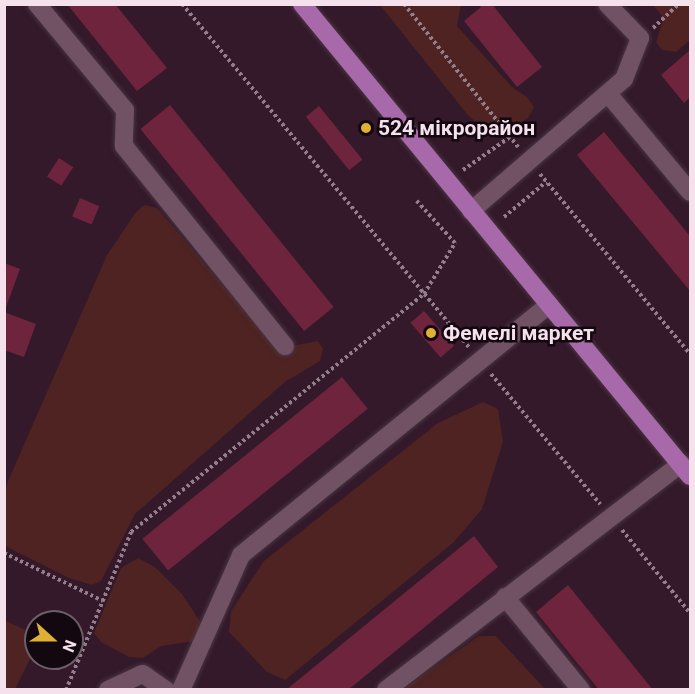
<!DOCTYPE html>
<meta charset="utf-8">
<style>
body{margin:0}
#map{position:relative;width:695px;height:694px;overflow:hidden;background:#331929;font-family:Roboto,sans-serif}
div>[style]{position:absolute}
.green>*{inset:0;background:#4e2321}
.building>*{inset:0;background:#6e243c;transform-origin:0 0}
.path>*{height:4px;margin-top:-2px;transform-origin:0;background:repeating-linear-gradient(90deg,#957e8b 0 3px,transparent 0 6px)}
.roads{filter:drop-shadow(0 0 2px #493441) drop-shadow(0 0 2px #493441)}
.minor>*{height:18px;margin:-9px;padding:0 9px;transform-origin:9px;border-radius:9px;background:#715264}
.major>*{height:18px;margin:-9px;padding:0 9px;transform-origin:9px;border-radius:9px;background:#a869ab}
.dots>*{width:16px;height:16px;translate:-50% -50%;box-sizing:border-box;border:3px solid #13080f;border-radius:50%}
span{translate:-50% -50%;white-space:nowrap;text-align:center;line-height:1.15;-webkit-text-stroke:5px #13080f;paint-order:stroke}
.poi-label{font-size:21px;color:#f4e1eb;font-weight:700}
.left{translate:0 -50%;text-align:left}
.frame{position:absolute;inset:0;border:6px solid #f4e1eb;pointer-events:none}
.north{position:absolute;left:24px;top:610px;width:60px;height:60px;box-sizing:border-box;background:#13080f;border:2px solid #6d5f67;border-radius:50%;rotate:111deg;font-size:16px;font-weight:700;line-height:24px;text-align:center;color:#f4e1eb}
.north::after{content:'';display:block;margin:auto;width:21px;height:27px;background:#e0b034;clip-path:polygon(50% 0,100% 100%,50% 72%,0 100%)}
</style>
<div id="map">
<div class="green">
<div style="clip-path:polygon(380px 5px,461px 5px,457px 26px,512px 87px,527px 97px,534px 107px,528px 118px,514px 128px,489px 135px,467px 114px)"></div>
<div style="clip-path:polygon(653px 5px,690px 5px,690px 40px,676px 52px,662px 50px,656px 42px,664px 18px)"></div>
<div style="clip-path:polygon(145px 205px,157px 208px,277px 349px,318px 341px,323px 349px,320px 361px,285px 382px,135px 514px,101px 581px,92px 585px,69px 578px,5px 546px,5px 488px,107px 255px,136px 212px)"></div>
<div style="clip-path:polygon(483px 402px,498px 409px,503px 442px,482px 509px,454px 542px,285px 680px,267px 672px,229px 632px,231px 611px,264px 561px,438px 423px)"></div>
<div style="clip-path:polygon(138px 558px,155px 567px,182px 594px,203px 626px,195px 641px,161px 646px,143px 658px,129px 657px,101px 642px,94px 633px,121px 568px)"></div>
<div style="clip-path:polygon(4px 620px,36px 635px,36px 647px,15px 689px,5px 689px)"></div>
<div style="clip-path:polygon(479px 636px,496px 636px,545px 689px,403px 689px)"></div>
</div>
<div class="building">
<div style="clip-path:polygon(67px 4px,115px 4px,167px 68px,137px 91px)"></div>
<div style="clip-path:polygon(478px 4px,492px 4px,542px 67px,517px 87px,464px 21px,481px 7px)"></div>
<div style="clip-path:polygon(690px 50px,690px 97px,684px 103px,661px 75px)"></div>
<div style="left:170px;top:105px;width:260px;height:38px;rotate:51deg"></div>
<div style="left:319px;top:106px;width:69px;height:17px;rotate:51deg"></div>
<div style="clip-path:polygon(604px 132px,690px 236px,690px 291px,577px 155px)"></div>
<div style="left:59px;top:158px;width:17px;height:22px;rotate:33deg"></div>
<div style="left:80px;top:198px;width:21px;height:20px;rotate:23deg"></div>
<div style="clip-path:polygon(4px 263px,20px 269px,5px 310px,4px 310px)"></div>
<div style="left:424px;top:311px;width:46px;height:18px;rotate:49deg"></div>
<div style="clip-path:polygon(4px 312px,36px 324px,24px 357px,4px 350px)"></div>
<div style="left:342px;top:377px;width:41px;height:257px;rotate:51deg"></div>
<div style="clip-path:polygon(474px 536px,498px 567px,348px 690px,286px 690px)"></div>
<div style="clip-path:polygon(568px 585px,653px 690px,599px 690px,536px 612px)"></div>
</div>
<div class="path">
<div style="left:182px;top:4px;width:447px;rotate:50.1deg"></div>
<div style="left:404px;top:4px;width:183px;rotate:51.4deg"></div>
<div style="left:653px;top:28px;width:35px;rotate:-43deg"></div>
<div style="left:463px;top:170px;width:57px;rotate:-35.1deg"></div>
<div style="left:540px;top:174px;width:234px;rotate:50.2deg"></div>
<div style="left:504px;top:217px;width:55px;rotate:-39.8deg"></div>
<div style="left:491px;top:374px;width:170px;rotate:50deg"></div>
<div style="left:622px;top:530px;width:107px;rotate:50.7deg"></div>
<div style="left:4px;top:553px;width:110px;rotate:25.9deg"></div>
<div style="left:66px;top:690px;width:171px;rotate:-67.6deg"></div>
<div style="left:131px;top:532px;width:377px;rotate:-39.1deg"></div>
<div style="left:424px;top:294px;width:60px;rotate:-58.7deg"></div>
<div style="left:455px;top:243px;width:58px;rotate:-132.2deg"></div>
</div>
<div class="roads">
<div class="minor">
<div style="left:37px;top:4px;width:138px;rotate:50.3deg"></div>
<div style="left:125px;top:110px;width:36px;rotate:92deg"></div>
<div style="left:124px;top:146px;width:257px;rotate:51.2deg"></div>
<div style="left:609px;top:95px;width:126px;rotate:50.1deg"></div>
<div style="left:471px;top:211px;width:202px;rotate:-40.8deg"></div>
<div style="left:624px;top:79px;width:44px;rotate:-68.7deg"></div>
<div style="left:640px;top:38px;width:47px;rotate:-134.1deg"></div>
<div style="left:505px;top:597px;width:120px;rotate:50.7deg"></div>
<div style="left:108px;top:690px;width:38px;rotate:-25deg"></div>
<div style="left:143px;top:674px;width:28px;rotate:35deg"></div>
<div style="left:181px;top:690px;width:148px;rotate:-66deg"></div>
<div style="left:241px;top:555px;width:397px;rotate:-39.1deg"></div>
<div style="left:386px;top:690px;width:372px;rotate:-37.5deg"></div>
</div>
<div class="major">
<div style="left:302px;top:4px;width:611px;rotate:50.58deg"></div>
</div>
</div>
<div class="dots">
<div style="left:366px;top:128px;background:#e0b034"></div>
<div style="left:431px;top:333px;background:#e0b034"></div>
</div>
<div class="poi-label">
<span class="left" style="left:378px;top:128px">524 мікрорайон</span>
<span class="left" style="left:443px;top:333px">Фемелі маркет</span>
</div>
<div class="frame"></div>
<div class="north">N</div>
</div>
